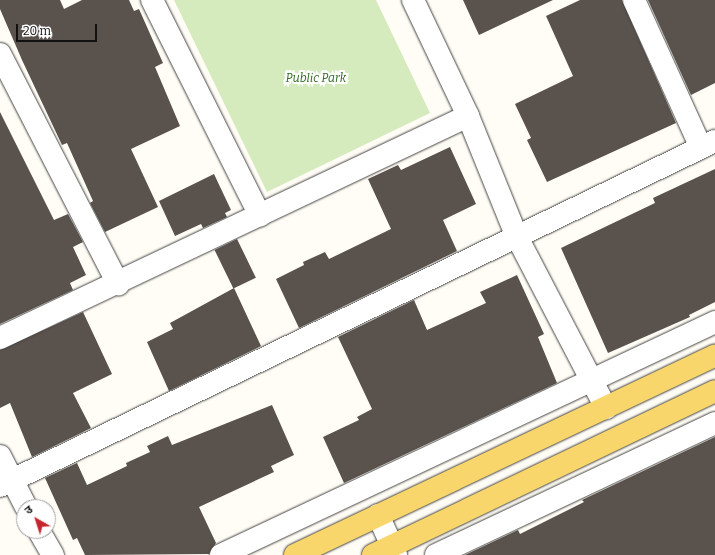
<!DOCTYPE html>
<meta charset="utf-8">
<style>
body{margin:0}
#map{position:relative;width:715px;height:555px;overflow:hidden;background:#fffdf5;font-family:Bitter,"Noto Sans Devanagari",serif}
div>[style]{position:absolute}
.green>*{inset:0;background:#d5ebbd}
.building>*{inset:0;background:#5a524d;transform-origin:0 0}
.roads{filter:drop-shadow(0 0 1px #444) drop-shadow(0 0 1px #444)}
.minor>*{height:22px;margin:-11px;padding:0 11px;transform-origin:11px;border-radius:11px;background:#fff}
.major>*{height:22px;margin:-11px;padding:0 11px;transform-origin:11px;border-radius:11px;background:#f9d66b}
span{translate:-50% -50%;white-space:nowrap;text-align:center;line-height:1.15;-webkit-text-stroke:4px #fff;paint-order:stroke}
.park-label{font-size:12px;color:#2f6b1f;font-style:italic}
.north{position:absolute;left:16px;top:499px;width:40px;height:40px;box-sizing:border-box;background:#fff;border:1px solid #a0a0a0;border-radius:50%;rotate:321deg;font-size:11px;font-weight:700;line-height:16px;text-align:center;color:#111}
.north::after{content:'';display:block;margin:auto;width:14px;height:18px;background:#c4262e;clip-path:polygon(50% 0,100% 100%,50% 72%,0 100%)}
.scale{position:absolute;left:16px;top:24px;width:81px;height:18px;box-sizing:border-box;border:2px solid #111;border-top:0;padding-left:5px;font-size:12px;line-height:14px;white-space:nowrap;color:#111;-webkit-text-stroke:3px #fff;paint-order:stroke}
</style>
<div id="map">
<div class="green">
<div style="clip-path:polygon(174px 0,376px 0,430px 113px,267px 192px)"></div>
</div>
<div class="building">
<div style="clip-path:polygon(0 0,60px 0,64px 9px,82px 0,129px 0,134px 11px,139px 9px,163px 63px,155px 67px,180px 126px,131px 149px,158px 207px,105px 232px,90px 203px,93px 201px,67px 143px,62px 145px,22px 60px,0 9px)"></div>
<div style="clip-path:polygon(463px 0,553px 0,479px 35px)"></div>
<div style="clip-path:polygon(580px 0,622px 0,676px 123px,547px 182px,527px 140px,531px 138px,515px 104px,573px 76px,546px 16px)"></div>
<div style="clip-path:polygon(648px 0,715px 0,715px 83px,691px 95px)"></div>
<div style="clip-path:polygon(0 112px,54px 220px,68px 214px,83px 242px,73px 247px,86px 275px,70px 283px,73px 290px,0 324px)"></div>
<div style="clip-path:polygon(450px 147px,476px 204px,443px 220px,457px 251px,299px 328px,276px 279px,304px 265px,303px 262px,325px 252px,329px 259px,391px 229px,368px 179px,398px 165px,401px 170px)"></div>
<div style="clip-path:polygon(715px 169px,715px 302px,689px 315px,690px 317px,608px 353px,561px 248px,655px 203px,653px 198px)"></div>
<div style="clip-path:polygon(214px 174px,231px 210px,225px 213px,227px 217px,203px 228px,201px 224px,175px 236px,159px 201px)"></div>
<div style="left:237px;top:239px;width:43px;height:25px;rotate:64deg"></div>
<div style="clip-path:polygon(517px 275px,544px 334px,538px 337px,557px 383px,344px 483px,323px 437px,359px 420px,357px 417px,372px 409px,338px 337px,414px 300px,427px 330px,486px 303px,480px 292px)"></div>
<div style="clip-path:polygon(234px 288px,261px 346px,169px 391px,147px 342px,173px 329px,170px 323px)"></div>
<div style="clip-path:polygon(83px 312px,112px 374px,73px 393px,91px 428px,32px 457px,10px 403px,0 408px,0 350px)"></div>
<div style="clip-path:polygon(272px 405px,294px 455px,271px 466px,274px 472px,199px 507px,216px 543px,209px 554px,85px 555px,77px 538px,73px 540px,45px 478px,77px 463px,87px 485px,127px 466px,126px 463px,150px 452px,147px 446px,168px 436px,172px 445px)"></div>
<div style="clip-path:polygon(715px 437px,715px 555px,465px 555px,518px 530px,520px 534px,584px 502px,582px 500px)"></div>
</div>
<div class="roads">
<div class="minor">
<div style="left:152px;top:0;width:241px;rotate:63.4deg"></div>
<div style="left:413px;top:0;width:128px;rotate:64.6deg"></div>
<div style="left:468px;top:116px;width:131px;rotate:68deg"></div>
<div style="left:517px;top:237px;width:193px;rotate:62.5deg"></div>
<div style="left:634px;top:0;width:162px;rotate:65.6deg"></div>
<div style="left:0;top:54px;width:259px;rotate:62.8deg"></div>
<div style="left:0;top:338px;width:518px;rotate:-25.38deg"></div>
<div style="left:0;top:456px;width:57px;rotate:63deg"></div>
<div style="left:0;top:486px;width:794px;rotate:-25.76deg"></div>
<div style="left:378px;top:515px;width:44px;rotate:65.8deg"></div>
<div style="left:39px;top:531px;width:28px;rotate:60deg"></div>
<div style="left:221px;top:555px;width:546px;rotate:-25.25deg"></div>
<div style="left:436px;top:555px;width:309px;rotate:-25.3deg"></div>
</div>
<div class="major">
<div style="left:295px;top:555px;width:465px;rotate:-25.4deg"></div>
<div style="left:373px;top:555px;width:379px;rotate:-25.6deg"></div>
</div>
</div>
<div class="park-label">
<span style="left:316px;top:79px">Public Park</span>
</div>
<div class="north">उ</div>
<div class="scale">20 m</div>
</div>
